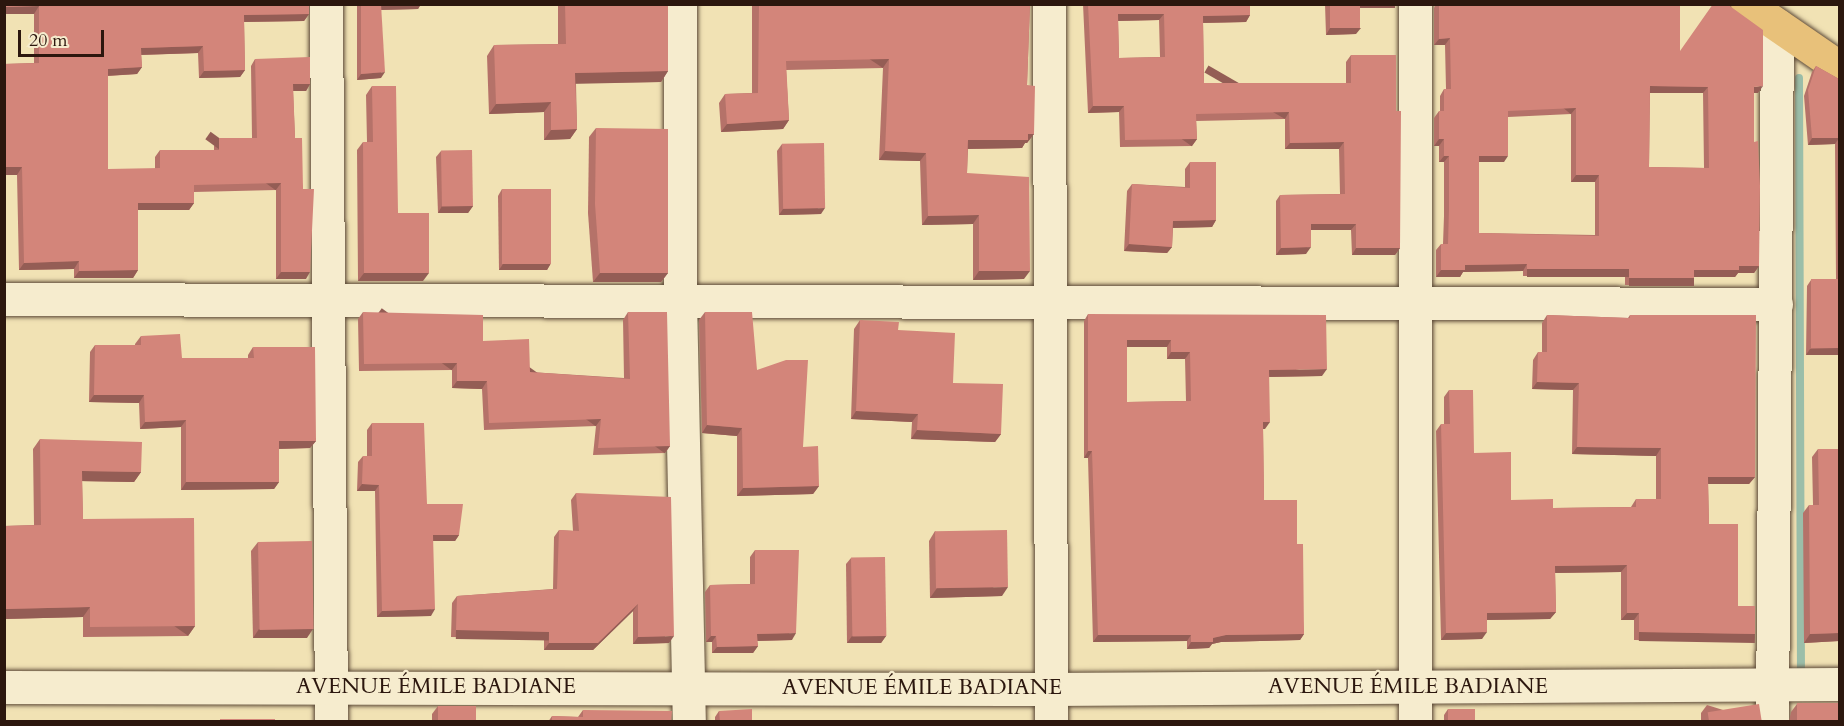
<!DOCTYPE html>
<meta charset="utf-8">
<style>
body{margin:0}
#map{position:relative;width:1844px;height:726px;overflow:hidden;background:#f1e2b4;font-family:Cardo,serif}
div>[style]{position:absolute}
.stream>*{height:8px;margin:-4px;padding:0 4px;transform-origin:4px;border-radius:4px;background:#9bbea9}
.roads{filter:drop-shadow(0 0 2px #5d4a38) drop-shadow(0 0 2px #5d4a38)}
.minor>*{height:33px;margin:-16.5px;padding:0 16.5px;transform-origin:16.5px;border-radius:16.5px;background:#f6ecce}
.major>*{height:33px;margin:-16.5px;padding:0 16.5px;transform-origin:16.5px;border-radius:16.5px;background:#e8c17a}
.wall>*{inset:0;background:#b57269}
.shaded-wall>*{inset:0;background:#945d55;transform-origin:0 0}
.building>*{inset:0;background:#d3857a;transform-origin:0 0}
span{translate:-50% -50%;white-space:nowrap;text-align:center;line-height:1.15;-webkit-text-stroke:4.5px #f6ecce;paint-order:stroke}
.street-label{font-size:22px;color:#2c170e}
.frame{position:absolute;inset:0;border:6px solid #2c170e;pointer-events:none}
.scale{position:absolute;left:18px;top:30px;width:86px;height:27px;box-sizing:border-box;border:3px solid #2c170e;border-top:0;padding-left:8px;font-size:18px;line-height:21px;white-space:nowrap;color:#2c170e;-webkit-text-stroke:4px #f6ecce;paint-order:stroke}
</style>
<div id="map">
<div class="stream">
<div style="left:1799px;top:78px;width:601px;rotate:89.81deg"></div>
</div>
<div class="roads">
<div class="minor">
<div style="left:326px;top:4px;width:718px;rotate:89.6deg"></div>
<div style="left:680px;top:4px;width:295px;rotate:90deg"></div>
<div style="left:680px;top:299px;width:423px;rotate:88.8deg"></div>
<div style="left:1049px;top:4px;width:718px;rotate:89.84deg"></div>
<div style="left:1415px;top:4px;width:718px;rotate:90deg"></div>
<div style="left:4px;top:299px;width:1772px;rotate:0.16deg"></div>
<div style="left:4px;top:687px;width:1047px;rotate:0.11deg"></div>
<div style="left:1051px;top:689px;width:789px;rotate:-0.36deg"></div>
<div style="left:1772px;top:722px;width:697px;rotate:-89.59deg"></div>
</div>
<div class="major">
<div style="left:1747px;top:4px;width:113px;rotate:34.5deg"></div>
</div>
</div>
<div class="wall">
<div style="clip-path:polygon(4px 4px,309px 14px,304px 21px,244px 22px,245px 70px,240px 77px,199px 78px,198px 53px,141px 55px,142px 67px,137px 74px,108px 76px,108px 169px,155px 169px,155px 157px,160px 150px,214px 150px,214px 146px,219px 138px,252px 138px,251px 66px,255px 59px,310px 84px,306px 91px,293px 91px,295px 138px,303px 189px,306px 279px,276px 279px,276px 190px,194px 192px,194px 203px,189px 210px,138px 210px,138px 270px,133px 278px,74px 278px,74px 269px,19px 270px,17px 175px,4px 175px,4px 64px,34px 63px,34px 14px,4px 14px)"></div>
<div style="clip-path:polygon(357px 4px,421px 4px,418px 9px,381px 10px,381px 78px,357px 80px)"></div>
<div style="clip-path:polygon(558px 4px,668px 4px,668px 71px,661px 82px,576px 83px,577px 129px,570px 139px,544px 140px,544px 112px,489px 114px,487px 56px,494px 45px,558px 44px)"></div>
<div style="clip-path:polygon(752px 4px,1030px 4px,1027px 85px,1034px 134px,1027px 143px,1025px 143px,1022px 148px,968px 149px,967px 173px,1024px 279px,973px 280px,973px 224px,922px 225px,920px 161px,879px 160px,883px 68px,786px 70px,789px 120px,783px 129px,721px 132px,719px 103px,725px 94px,752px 93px)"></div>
<div style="clip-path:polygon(evenodd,1083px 4px,1250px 4px,1250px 15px,1246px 22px,1203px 23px,1204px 83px,1346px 83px,1346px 62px,1351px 55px,1396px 111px,1400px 248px,1395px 255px,1352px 255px,1351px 230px,1311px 230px,1306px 254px,1276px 255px,1276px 201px,1280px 195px,1340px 194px,1339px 149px,1285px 149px,1285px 119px,1196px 121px,1197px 139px,1192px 146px,1120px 147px,1119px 112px,1088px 113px,1083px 4px,1159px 20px,1160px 57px,1119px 58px,1118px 21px,1159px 20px)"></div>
<div style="clip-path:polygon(1325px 4px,1395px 4px,1393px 7px,1360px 7px,1356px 34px,1326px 35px)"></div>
<div style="clip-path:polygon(evenodd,1436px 4px,1680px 4px,1680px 51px,1758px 93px,1754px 93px,1754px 142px,1759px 266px,1754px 273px,1738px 273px,1735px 277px,1694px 277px,1689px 285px,1625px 285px,1625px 276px,1523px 276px,1523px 271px,1463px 272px,1460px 277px,1436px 277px,1436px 250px,1441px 244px,1443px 244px,1444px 216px,1444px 162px,1439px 162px,1439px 146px,1434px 146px,1434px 118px,1439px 111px,1440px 111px,1440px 96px,1444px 89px,1446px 89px,1445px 45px,1434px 45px,1434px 8px,1436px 4px,1650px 93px,1703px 93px,1704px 168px,1649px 167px,1650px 93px,1436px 4px,1571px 114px,1571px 182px,1595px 182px,1595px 235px,1479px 233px,1479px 162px,1504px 162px,1508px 117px,1571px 114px)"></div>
<div style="clip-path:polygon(1816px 66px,1839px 79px,1839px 355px,1806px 355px,1807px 286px,1811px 280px,1836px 280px,1835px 144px,1808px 145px,1804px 96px,1812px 72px)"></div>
<div style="clip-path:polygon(372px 86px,398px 213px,423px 281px,358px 281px,357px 150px,363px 142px,367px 142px,366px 95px)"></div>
<div style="clip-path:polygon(596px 128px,668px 273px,661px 282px,593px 282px,588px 213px,589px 137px)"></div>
<div style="clip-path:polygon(782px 144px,821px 214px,779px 215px,777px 151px)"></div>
<div style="clip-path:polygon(441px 151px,473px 206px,468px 213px,438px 213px,436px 157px)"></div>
<div style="clip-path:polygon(1190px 162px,1216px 220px,1212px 227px,1173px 228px,1172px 247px,1167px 253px,1124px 251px,1127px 191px,1132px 184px,1185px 187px,1185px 169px)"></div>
<div style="clip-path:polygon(502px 189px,551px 263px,547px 270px,499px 270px,498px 196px)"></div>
<div style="clip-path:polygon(363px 312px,483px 341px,530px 372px,624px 378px,623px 320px,628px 312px,670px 446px,665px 453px,593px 455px,596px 426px,484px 430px,482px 389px,452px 388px,452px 370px,359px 371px,358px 319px)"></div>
<div style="clip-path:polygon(705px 312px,757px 370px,803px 447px,819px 486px,813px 494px,737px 496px,737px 436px,702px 433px,699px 320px)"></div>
<div style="clip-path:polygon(evenodd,1088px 314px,1322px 376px,1269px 377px,1265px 429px,1263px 429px,1264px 500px,1297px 544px,1304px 634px,1300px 640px,1221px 642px,1212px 644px,1209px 648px,1187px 649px,1187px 641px,1093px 642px,1088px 458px,1084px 458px,1084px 321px,1088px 314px,1127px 347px,1167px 347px,1167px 359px,1185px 359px,1186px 401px,1127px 402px,1127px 347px)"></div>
<div style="clip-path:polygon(1547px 315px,1628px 318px,1630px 315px,1755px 477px,1749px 484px,1708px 484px,1709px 524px,1738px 606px,1755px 634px,1749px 642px,1634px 640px,1634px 620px,1621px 620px,1621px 572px,1555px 573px,1556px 612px,1550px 619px,1487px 620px,1482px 639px,1441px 640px,1436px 431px,1441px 424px,1444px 424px,1444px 397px,1449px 390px,1474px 453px,1511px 500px,1553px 508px,1631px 507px,1636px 499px,1656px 499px,1656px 456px,1572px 454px,1573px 390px,1532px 389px,1533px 360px,1538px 352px,1542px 352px,1542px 323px)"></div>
<div style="clip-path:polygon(860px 320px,898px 330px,953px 383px,1001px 434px,995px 442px,911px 439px,912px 422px,851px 419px,854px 329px)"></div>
<div style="clip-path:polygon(141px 336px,182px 358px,248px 358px,248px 355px,253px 347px,316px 441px,310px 448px,279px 449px,279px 482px,274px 489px,181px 490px,181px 427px,140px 429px,139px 403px,89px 402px,90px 352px,95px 345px,135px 345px,135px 344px)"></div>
<div style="clip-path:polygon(372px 423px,427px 504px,459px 535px,455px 541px,433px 541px,431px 616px,377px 617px,375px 491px,357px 491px,358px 462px,363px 456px,367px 456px,367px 430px)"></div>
<div style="clip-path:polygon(40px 439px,141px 472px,134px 482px,82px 481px,83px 519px,195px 626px,188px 636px,83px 637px,83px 617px,4px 619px,4px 526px,34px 525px,33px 449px)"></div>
<div style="clip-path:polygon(1818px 449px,1839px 449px,1839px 641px,1804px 643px,1803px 513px,1809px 505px,1813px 505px,1812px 457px)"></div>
<div style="clip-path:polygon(576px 493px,669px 643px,633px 644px,633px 611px,593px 650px,544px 650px,544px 639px,451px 637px,452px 603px,457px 596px,553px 589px,554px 537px,559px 530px,573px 531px,571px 500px)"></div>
<div style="clip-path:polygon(935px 531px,1002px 596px,930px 598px,929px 541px)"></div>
<div style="clip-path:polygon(258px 542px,307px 638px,253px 638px,251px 551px)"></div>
<div style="clip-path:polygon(755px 550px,792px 640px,757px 641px,758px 646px,753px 653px,712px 653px,712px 642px,706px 642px,705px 592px,710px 585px,750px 584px,750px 557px)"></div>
<div style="clip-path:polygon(851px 558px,886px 636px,881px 643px,847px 643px,846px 564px)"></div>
<div style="clip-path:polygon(1797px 704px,1839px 722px,1789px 722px,1791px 712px)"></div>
<div style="clip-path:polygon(1707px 705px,1762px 722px,1701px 722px,1701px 713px)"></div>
<div style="clip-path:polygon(438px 706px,476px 722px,432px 722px,432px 714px)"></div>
<div style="clip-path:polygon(1448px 709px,1476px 722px,1444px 722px,1444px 715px)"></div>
<div style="clip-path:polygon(583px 710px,671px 722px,548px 722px,552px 716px,578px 717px)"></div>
<div style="clip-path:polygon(719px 711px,752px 722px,715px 722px,715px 717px)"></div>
</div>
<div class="shaded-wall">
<div style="clip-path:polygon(380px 4px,421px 4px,418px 9px,377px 10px)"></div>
<div style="left:1358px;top:4px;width:37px;height:4px"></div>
<div style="clip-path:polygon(39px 6px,34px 14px,4px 14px,4px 7px)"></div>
<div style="clip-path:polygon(309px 14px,304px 21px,239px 22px,244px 15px)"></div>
<div style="clip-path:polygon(1118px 14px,1164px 14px,1159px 20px,1113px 21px)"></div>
<div style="clip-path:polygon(1250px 15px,1246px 22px,1198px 23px,1203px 16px)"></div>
<div style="clip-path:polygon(1330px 28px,1361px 28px,1356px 34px,1326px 35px)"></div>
<div style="clip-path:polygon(1450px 38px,1445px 45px,1434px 45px,1439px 39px)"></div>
<div style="clip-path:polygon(203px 46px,198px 53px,136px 55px,141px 48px)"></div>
<div style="left:889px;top:59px;width:11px;height:103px;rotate:124deg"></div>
<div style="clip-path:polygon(142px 67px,137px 74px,103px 76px,108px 69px)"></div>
<div style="clip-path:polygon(245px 70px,240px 77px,199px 78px,204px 71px)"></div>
<div style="clip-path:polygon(668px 71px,661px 82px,568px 84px,575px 73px)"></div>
<div style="clip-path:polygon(385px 72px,381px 78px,357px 80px,361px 74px)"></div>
<div style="clip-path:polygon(293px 84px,310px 84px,306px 91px,288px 91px)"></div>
<div style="clip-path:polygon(1650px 86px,1708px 87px,1703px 93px,1646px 93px)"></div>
<div style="clip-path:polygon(1763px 86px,1758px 93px,1749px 93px,1754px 87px)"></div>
<div style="clip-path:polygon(551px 102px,544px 112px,489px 114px,496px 104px)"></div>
<div style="clip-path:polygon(1093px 106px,1124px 106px,1119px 112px,1088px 113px)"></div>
<div style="left:1576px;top:108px;width:8px;height:68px;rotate:130deg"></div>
<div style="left:1289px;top:112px;width:8px;height:93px;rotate:120deg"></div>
<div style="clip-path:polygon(789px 120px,783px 129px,721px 132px,727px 124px)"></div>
<div style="clip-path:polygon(577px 129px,570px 139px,544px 140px,551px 130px)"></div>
<div style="clip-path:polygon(1028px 134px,1034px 134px,1027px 143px,1025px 143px,1022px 148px,962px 149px,968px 140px)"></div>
<div style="clip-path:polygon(1812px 138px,1839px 138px,1835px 144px,1808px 145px)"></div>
<div style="left:1197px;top:139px;width:9px;height:72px;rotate:126deg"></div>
<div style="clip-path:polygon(1439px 139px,1444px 139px,1439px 146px,1434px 146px)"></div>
<div style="clip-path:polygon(1344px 142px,1339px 149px,1285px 149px,1290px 143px)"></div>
<div style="clip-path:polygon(885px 151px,926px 153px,920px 161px,879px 160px)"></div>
<div style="clip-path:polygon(1444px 156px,1449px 156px,1444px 162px,1439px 162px)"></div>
<div style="clip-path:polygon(1479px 156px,1508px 156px,1504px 162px,1474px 162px)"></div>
<div style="clip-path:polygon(5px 167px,22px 167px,17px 175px,4px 175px)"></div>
<div style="clip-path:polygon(1576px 175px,1599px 175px,1595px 182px,1571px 182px)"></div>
<div style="left:281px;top:183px;width:9px;height:87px;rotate:126deg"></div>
<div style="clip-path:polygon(138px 203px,194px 203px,189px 210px,133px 210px)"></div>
<div style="clip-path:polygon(442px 206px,473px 206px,468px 213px,438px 213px)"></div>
<div style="clip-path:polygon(825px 208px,821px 214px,779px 215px,783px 209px)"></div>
<div style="clip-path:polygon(979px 215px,973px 224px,922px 225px,928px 216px)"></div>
<div style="clip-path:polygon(1216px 220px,1212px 227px,1169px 228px,1173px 221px)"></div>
<div style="clip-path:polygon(1311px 224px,1356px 224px,1351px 230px,1306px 230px)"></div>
<div style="clip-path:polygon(1129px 244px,1172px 247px,1167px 253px,1124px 251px)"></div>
<div style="clip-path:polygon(1311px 247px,1306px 254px,1276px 255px,1281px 248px)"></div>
<div style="clip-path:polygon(1356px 248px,1400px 248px,1395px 255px,1352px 255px)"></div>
<div style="clip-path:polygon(79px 261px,74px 269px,19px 270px,24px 263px)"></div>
<div style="clip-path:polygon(551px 263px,547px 270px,499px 270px,503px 264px)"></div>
<div style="clip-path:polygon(1527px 264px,1523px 271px,1463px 272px,1460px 277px,1436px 277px,1441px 270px,1465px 265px)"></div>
<div style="clip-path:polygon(1739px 266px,1759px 266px,1754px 273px,1738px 273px,1735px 277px,1689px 277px,1694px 270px)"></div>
<div style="left:1527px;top:269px;width:102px;height:8px"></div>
<div style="clip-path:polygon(138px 270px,133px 278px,74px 278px,79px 271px)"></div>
<div style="clip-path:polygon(979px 271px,1030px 271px,1024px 279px,973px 280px)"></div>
<div style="clip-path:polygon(281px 272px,310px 272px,306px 279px,276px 279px)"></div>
<div style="clip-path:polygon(364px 273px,429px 273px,423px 281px,358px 281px)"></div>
<div style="clip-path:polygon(600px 273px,668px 273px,661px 282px,593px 282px)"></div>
<div style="left:1629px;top:278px;width:65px;height:8px"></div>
<div style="clip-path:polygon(1127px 340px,1171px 340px,1167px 347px,1122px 347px)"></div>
<div style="clip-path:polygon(1839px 348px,1839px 355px,1806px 355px,1810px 349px)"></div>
<div style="clip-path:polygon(1171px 352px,1190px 352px,1185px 359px,1167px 359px)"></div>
<div style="left:457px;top:363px;width:9px;height:93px;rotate:126deg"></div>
<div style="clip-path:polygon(1327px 369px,1322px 376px,1264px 377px,1269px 370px)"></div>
<div style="clip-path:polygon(457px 381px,487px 381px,482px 389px,452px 388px)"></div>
<div style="clip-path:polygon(1537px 382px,1579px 383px,1573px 390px,1532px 389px)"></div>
<div style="clip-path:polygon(94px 395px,144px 395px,139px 403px,89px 402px)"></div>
<div style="clip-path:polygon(856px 411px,918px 414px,912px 422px,851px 419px)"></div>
<div style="left:601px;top:419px;width:9px;height:112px;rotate:126deg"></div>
<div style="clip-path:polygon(186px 420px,181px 427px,140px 429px,145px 422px)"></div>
<div style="clip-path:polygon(1263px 422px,1270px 422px,1265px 429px,1259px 429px)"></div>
<div style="clip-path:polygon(707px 425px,742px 428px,737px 436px,702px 433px)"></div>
<div style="clip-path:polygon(917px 430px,1001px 434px,995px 442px,911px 439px)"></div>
<div style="clip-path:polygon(279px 441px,316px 441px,310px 448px,273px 449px)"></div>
<div style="left:670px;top:446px;width:9px;height:72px;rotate:126deg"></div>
<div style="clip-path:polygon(1577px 447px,1661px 448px,1656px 456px,1572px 454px)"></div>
<div style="clip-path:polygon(1088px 451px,1092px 451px,1088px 458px,1084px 458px)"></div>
<div style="clip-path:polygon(82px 471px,141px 472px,134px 482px,75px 481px)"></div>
<div style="clip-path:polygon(1708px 477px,1755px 477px,1749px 484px,1702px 484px)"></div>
<div style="clip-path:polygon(186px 482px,279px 482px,274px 489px,181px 490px)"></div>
<div style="clip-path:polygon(362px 484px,379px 485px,375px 491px,357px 491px)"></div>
<div style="clip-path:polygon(819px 486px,813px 494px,737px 496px,743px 488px)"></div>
<div style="clip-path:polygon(433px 535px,459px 535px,455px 541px,429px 541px)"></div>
<div style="clip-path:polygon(1627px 565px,1621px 572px,1550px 573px,1555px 566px)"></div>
<div style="clip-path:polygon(1008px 587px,1002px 596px,930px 598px,937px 588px)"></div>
<div style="clip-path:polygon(638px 604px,633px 611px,593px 650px,544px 650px,549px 643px)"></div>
<div style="clip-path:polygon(90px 607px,83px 617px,4px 619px,4px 611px,6px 609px)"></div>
<div style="clip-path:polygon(435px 609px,431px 616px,377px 617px,382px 611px)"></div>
<div style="clip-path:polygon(1556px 612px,1550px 619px,1482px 620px,1487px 613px)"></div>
<div style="clip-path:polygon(1627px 613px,1639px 613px,1634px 620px,1621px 620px)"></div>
<div style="left:195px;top:626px;width:12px;height:105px;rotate:125deg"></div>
<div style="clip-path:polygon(259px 629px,313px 629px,307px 638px,253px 638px)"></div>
<div style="left:456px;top:630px;width:93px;height:9px;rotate:1deg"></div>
<div style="clip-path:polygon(1487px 632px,1482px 639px,1441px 640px,1446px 633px)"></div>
<div style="left:1639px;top:632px;width:116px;height:9px;rotate:1deg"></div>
<div style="clip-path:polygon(796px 633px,792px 640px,753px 641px,757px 634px)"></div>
<div style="clip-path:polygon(1839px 633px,1839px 641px,1804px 643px,1810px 634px)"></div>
<div style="clip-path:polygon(1304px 634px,1300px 640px,1221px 642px,1212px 644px,1209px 648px,1187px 649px,1191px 642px,1226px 635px)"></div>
<div style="clip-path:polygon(1098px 635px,1191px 635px,1187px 641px,1093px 642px)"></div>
<div style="clip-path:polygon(674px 636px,669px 643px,633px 644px,638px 637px)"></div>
<div style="clip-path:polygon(711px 636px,716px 636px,712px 642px,706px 642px)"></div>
<div style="clip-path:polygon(852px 636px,886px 636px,881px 643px,847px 643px)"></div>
<div style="clip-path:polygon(758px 646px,753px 653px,712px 653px,717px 647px)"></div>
</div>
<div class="building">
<div style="clip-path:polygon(4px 4px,309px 4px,309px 14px,244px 15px,245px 70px,204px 71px,203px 46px,141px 48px,142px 67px,108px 69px,108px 169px,160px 168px,160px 150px,219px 150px,219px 138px,257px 138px,255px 59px,310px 57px,310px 84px,293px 84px,295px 138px,302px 138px,303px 189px,314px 189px,310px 272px,281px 272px,281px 183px,194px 185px,194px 203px,138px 203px,138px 270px,79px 271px,79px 261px,24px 263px,22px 167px,5px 167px,4px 64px,39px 63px,39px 6px,4px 7px)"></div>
<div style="clip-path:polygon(361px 4px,381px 4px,385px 72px,361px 74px)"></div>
<div style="clip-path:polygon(565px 4px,668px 4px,668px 71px,575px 73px,577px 129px,551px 130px,551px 102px,496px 104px,494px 45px,566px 44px)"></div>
<div style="clip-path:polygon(759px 4px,1030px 4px,1027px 85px,1035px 86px,1034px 134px,1028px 134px,1028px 140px,968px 140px,967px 173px,1029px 177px,1030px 271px,979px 271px,979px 215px,928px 216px,926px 153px,885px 151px,889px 59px,786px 61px,789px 120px,727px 124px,725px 94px,758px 93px)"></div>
<div style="clip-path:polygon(evenodd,1088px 4px,1250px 4px,1250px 15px,1203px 16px,1204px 83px,1351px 83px,1351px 55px,1396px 55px,1396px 111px,1401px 111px,1400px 248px,1356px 248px,1356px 224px,1311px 224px,1311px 247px,1281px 248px,1280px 195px,1345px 194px,1344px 142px,1290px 143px,1289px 112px,1196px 114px,1197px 139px,1125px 140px,1124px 106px,1093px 106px,1088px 4px,1118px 14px,1164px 14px,1165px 57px,1119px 58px,1118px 14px)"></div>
<div style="left:1330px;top:4px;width:30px;height:24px"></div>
<div style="clip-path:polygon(evenodd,1439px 4px,1680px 4px,1680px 51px,1713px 4px,1727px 4px,1763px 30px,1763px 86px,1754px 87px,1754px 142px,1758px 141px,1760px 186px,1759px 266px,1739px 266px,1739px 270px,1694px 270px,1694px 278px,1629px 278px,1629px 269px,1527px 269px,1527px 264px,1465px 265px,1465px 270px,1441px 270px,1441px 244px,1448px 244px,1449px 209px,1449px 156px,1444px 156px,1444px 139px,1439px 139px,1439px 111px,1444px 111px,1444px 89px,1451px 89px,1450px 38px,1439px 39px,1439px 4px,1650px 86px,1708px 87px,1709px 168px,1649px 167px,1650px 86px,1439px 4px,1576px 108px,1576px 175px,1599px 175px,1599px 236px,1479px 233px,1479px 156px,1508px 156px,1508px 111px,1576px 108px)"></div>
<div style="clip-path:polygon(1816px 66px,1839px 79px,1839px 203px,1839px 138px,1812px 138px,1808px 90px)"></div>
<div style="clip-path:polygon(372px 86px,396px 86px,398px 213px,429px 213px,429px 273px,364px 273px,363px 142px,373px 142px)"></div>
<div style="clip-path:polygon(596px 128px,668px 129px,668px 273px,600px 273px,595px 204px)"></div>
<div style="left:824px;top:143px;width:65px;height:42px;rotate:89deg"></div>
<div style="left:472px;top:150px;width:56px;height:31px;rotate:89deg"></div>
<div style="clip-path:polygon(1190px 162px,1216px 162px,1216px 220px,1173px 221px,1172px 247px,1129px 244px,1132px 184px,1190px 188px)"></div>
<div style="left:502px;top:189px;width:49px;height:75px"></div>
<div style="left:1839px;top:279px;width:69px;height:28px;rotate:90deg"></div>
<div style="clip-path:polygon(363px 312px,483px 315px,483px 341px,529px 339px,530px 372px,630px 379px,628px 312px,667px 312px,670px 446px,598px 448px,601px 419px,489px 423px,487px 381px,457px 381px,457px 363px,364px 364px)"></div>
<div style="clip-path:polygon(705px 312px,752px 312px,757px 370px,786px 360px,808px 360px,803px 447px,818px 446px,819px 486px,743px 488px,742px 428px,707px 425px)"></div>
<div style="clip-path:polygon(evenodd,1088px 314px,1326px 315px,1327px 369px,1269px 370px,1270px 422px,1263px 422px,1264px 500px,1297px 500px,1297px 544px,1303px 544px,1304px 634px,1226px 635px,1213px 638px,1213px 642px,1191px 642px,1191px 635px,1098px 635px,1092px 451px,1088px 451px,1088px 314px,1127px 340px,1171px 340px,1171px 352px,1190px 352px,1191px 401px,1127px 402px,1127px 340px)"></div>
<div style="clip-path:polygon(1547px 315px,1630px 318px,1630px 315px,1756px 315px,1755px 477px,1708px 477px,1709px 524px,1738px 524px,1738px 606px,1755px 606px,1755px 634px,1639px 632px,1639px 613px,1627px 613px,1627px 565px,1555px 566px,1556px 612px,1487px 613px,1487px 632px,1446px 633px,1441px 424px,1450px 424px,1449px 390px,1473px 390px,1474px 453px,1511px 452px,1511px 500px,1553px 499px,1553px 508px,1636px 507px,1636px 499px,1661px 499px,1661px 448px,1577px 447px,1579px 383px,1537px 382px,1538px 352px,1547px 352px)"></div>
<div style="clip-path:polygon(860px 320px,899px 322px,898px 330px,955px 333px,953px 383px,1003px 384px,1001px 434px,917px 430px,918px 414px,856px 411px)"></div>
<div style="clip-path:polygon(180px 334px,182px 358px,254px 358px,253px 347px,315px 347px,316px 441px,279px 441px,279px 482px,186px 482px,186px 420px,145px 422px,144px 395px,94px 395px,95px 345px,141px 345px,141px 336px)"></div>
<div style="clip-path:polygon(372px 423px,424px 423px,427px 504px,463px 504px,459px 535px,433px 535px,435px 609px,382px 611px,379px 485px,362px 484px,363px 456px,372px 456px)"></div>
<div style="clip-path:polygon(40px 439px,142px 442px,141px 472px,82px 471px,83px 519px,194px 518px,195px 626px,90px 627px,90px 607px,6px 609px,5px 526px,41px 525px)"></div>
<div style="clip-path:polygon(1818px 449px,1839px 449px,1839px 633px,1810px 634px,1809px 505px,1819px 505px)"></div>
<div style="clip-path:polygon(576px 493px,671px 497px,674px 636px,638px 637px,638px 604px,598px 643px,549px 643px,549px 632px,456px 630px,457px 596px,557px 589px,559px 530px,579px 531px)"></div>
<div style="left:1007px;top:530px;width:57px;height:72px;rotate:89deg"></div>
<div style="left:312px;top:541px;width:88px;height:54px;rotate:89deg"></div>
<div style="clip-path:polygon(755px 550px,799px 550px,796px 633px,757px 634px,758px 646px,717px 647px,716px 636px,711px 636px,710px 585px,755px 584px)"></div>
<div style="left:885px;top:557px;width:79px;height:34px;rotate:89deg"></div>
<div style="left:1839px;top:703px;width:19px;height:42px;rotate:90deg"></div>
<div style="left:1759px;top:704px;width:18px;height:52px;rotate:81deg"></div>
<div style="left:438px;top:706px;width:38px;height:16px"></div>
<div style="clip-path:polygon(752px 709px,752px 722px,720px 722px,719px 711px)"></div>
<div style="left:1448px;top:709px;width:27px;height:13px"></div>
<div style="clip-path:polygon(583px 710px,672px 711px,671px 722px,552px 722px,552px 716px,583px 717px)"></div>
<div style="left:220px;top:719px;width:55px;height:3px"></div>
</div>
<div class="street-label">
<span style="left:436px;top:687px">AVENUE ÉMILE BADIANE</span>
<span style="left:1408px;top:687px">AVENUE ÉMILE BADIANE</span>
<span style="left:922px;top:688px">AVENUE ÉMILE BADIANE</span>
</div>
<div class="frame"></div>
<div class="scale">20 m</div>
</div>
